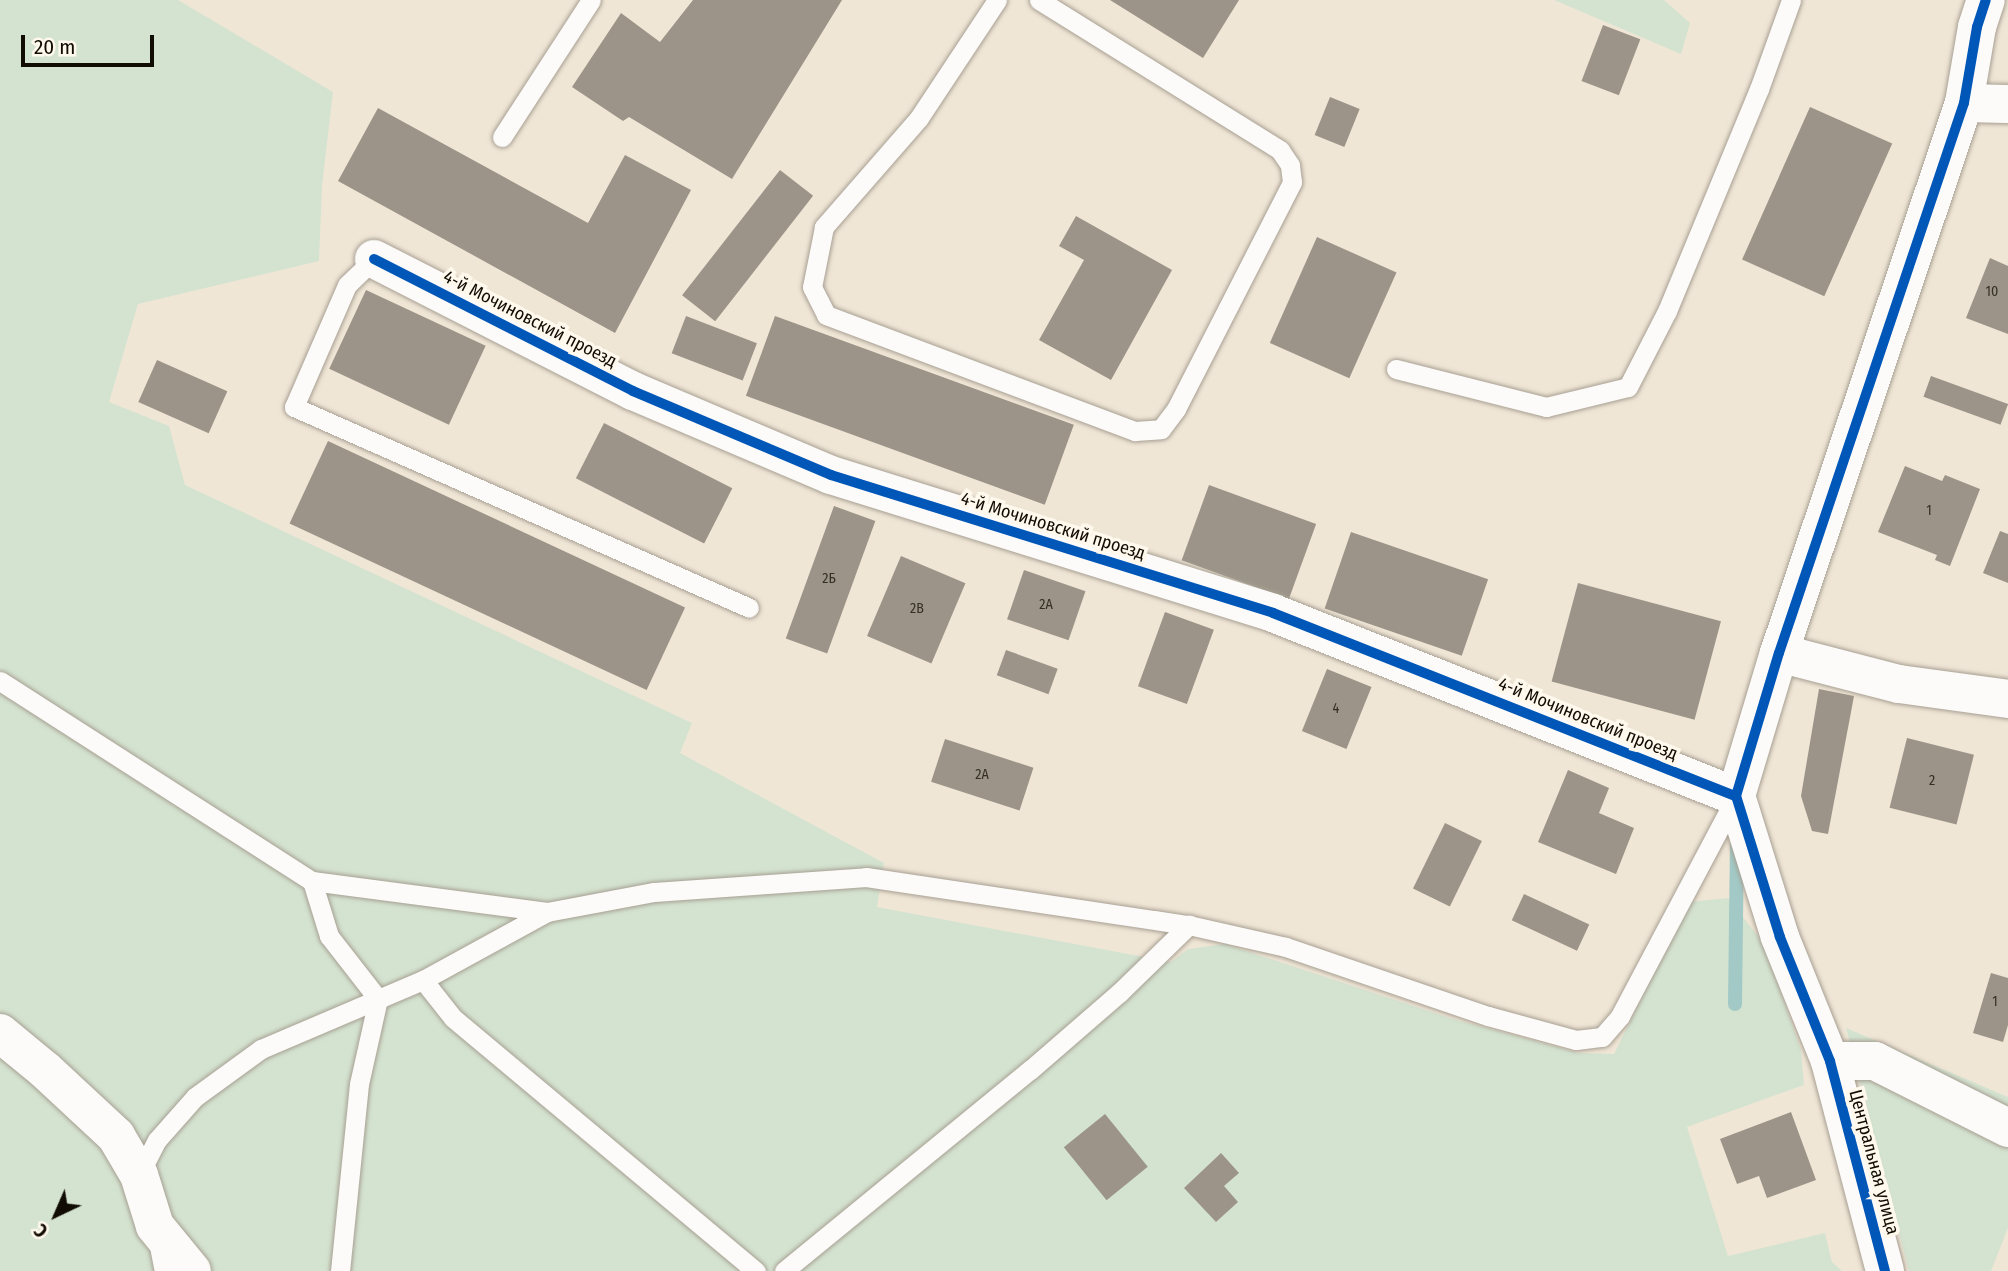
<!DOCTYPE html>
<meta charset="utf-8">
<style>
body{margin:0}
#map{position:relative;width:2008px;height:1271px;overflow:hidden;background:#f0e6d6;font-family:"Fira Sans Condensed",sans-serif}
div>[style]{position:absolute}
.green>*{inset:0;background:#d4e3d0}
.stream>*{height:14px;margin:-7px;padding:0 7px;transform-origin:7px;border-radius:7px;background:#a2c9c6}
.building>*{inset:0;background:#9c9488;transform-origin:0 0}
.roads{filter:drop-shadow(0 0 2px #a7a093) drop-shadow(0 0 2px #a7a093)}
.service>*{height:19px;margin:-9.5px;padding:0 9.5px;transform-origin:9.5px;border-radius:9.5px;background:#fdfbf9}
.minor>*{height:38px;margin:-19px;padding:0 19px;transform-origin:19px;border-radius:19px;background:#fdfbf9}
.cycleway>*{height:10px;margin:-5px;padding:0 5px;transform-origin:5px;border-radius:5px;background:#0057b8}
span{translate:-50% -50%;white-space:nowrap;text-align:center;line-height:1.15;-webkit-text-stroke:7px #fff8ec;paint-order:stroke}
.number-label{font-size:14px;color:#342e24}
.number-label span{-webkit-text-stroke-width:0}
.street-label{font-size:18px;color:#110c03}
.north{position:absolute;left:21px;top:1180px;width:70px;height:70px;-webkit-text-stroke:5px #fff8ec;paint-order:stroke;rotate:224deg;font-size:19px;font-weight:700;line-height:28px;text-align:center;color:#110c03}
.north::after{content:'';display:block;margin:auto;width:24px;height:32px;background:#110c03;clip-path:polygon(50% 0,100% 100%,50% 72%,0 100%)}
.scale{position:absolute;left:21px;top:35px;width:133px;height:32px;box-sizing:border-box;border:4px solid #110c03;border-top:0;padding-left:9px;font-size:21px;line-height:24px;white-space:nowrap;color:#110c03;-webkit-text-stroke:5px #fff8ec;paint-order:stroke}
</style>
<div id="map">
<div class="green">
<div style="clip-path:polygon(0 0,178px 0,333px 92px,322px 186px,319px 261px,138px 304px,109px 402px,169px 426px,185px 485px,692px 723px,680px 753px,884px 863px,877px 907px,1171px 962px,1188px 949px,1225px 944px,1453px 1019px,1579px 1053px,1614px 1054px,1689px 902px,1728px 898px,1764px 944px,1801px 1050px,1804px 1085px,1687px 1127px,1728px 1256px,1825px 1233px,1832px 1262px,1842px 1271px,0 1271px)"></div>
<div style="clip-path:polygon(1554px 0,1664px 0,1690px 23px,1681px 54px)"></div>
<div style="clip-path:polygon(1846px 1028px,2008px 1097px,2008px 1228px,1991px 1271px,1909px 1271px)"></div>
</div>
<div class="stream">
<div style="left:1735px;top:1004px;width:159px;rotate:-89.3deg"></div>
</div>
<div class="building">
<div style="clip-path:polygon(693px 0,842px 0,732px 179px,629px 117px,623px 121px,572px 87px,621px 13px,660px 42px)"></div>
<div style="clip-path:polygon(1110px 0,1239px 0,1203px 58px)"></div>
<div style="left:1603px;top:25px;width:40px;height:60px;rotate:21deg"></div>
<div style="left:1330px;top:97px;width:32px;height:41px;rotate:22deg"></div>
<div style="left:1810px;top:107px;width:90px;height:167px;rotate:24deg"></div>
<div style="clip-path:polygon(378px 108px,588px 223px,625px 155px,691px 190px,615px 333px,338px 181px)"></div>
<div style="left:780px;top:170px;width:42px;height:159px;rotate:38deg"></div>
<div style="clip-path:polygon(1076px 216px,1172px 270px,1111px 380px,1039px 340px,1084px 260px,1059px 246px)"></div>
<div style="left:1317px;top:237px;width:87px;height:116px;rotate:24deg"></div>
<div style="clip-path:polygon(1990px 258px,2008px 266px,2008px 334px,1966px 318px)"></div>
<div style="left:366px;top:290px;width:132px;height:87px;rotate:25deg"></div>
<div style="left:686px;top:316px;width:76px;height:40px;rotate:21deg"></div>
<div style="left:775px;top:316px;width:318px;height:85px;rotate:20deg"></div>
<div style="left:157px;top:360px;width:77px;height:46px;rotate:24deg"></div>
<div style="left:1931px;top:376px;width:82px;height:22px;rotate:20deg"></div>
<div style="left:604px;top:423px;width:144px;height:62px;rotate:27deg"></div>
<div style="left:328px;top:441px;width:394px;height:91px;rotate:25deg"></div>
<div style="clip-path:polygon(1905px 466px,1942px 481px,1945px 475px,1980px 489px,1950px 566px,1935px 560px,1937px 555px,1878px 532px)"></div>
<div style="left:1209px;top:485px;width:114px;height:80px;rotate:20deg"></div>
<div style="left:834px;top:506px;width:44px;height:141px;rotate:20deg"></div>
<div style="clip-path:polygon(2000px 531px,2008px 534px,2008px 583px,1983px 573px)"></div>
<div style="left:1351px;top:532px;width:145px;height:81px;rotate:19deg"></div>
<div style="left:901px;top:556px;width:70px;height:87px;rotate:23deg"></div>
<div style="left:1024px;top:570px;width:65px;height:52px;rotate:19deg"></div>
<div style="left:1578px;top:583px;width:148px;height:102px;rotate:15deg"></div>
<div style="left:1165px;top:612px;width:52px;height:79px;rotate:20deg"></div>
<div style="left:1006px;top:650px;width:55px;height:27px;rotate:20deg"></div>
<div style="left:1327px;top:669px;width:48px;height:67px;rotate:22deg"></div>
<div style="clip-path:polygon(1819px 689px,1854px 696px,1828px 834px,1812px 831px,1801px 796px)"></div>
<div style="left:1907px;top:738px;width:69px;height:72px;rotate:14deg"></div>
<div style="left:945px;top:739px;width:93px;height:45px;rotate:18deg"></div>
<div style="clip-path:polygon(1568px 770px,1609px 788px,1599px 813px,1634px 828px,1616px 874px,1538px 842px)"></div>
<div style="left:1445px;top:823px;width:41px;height:73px;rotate:26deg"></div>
<div style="left:1524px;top:894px;width:72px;height:29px;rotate:25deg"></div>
<div style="clip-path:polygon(1991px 973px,2008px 978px,2008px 1025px,2003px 1042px,1973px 1033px)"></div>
<div style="clip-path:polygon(1791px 1112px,1816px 1180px,1767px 1198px,1759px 1176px,1737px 1184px,1720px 1139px)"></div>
<div style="left:1105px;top:1114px;width:68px;height:53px;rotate:51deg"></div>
<div style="clip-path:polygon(1221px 1153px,1239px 1173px,1224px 1186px,1238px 1202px,1216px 1222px,1184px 1188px)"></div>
</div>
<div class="roads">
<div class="service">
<div style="left:997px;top:0;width:141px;rotate:123.5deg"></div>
<div style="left:919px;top:118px;width:145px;rotate:131.1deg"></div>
<div style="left:824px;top:227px;width:61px;rotate:101.3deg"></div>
<div style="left:812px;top:287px;width:31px;rotate:63deg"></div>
<div style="left:826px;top:315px;width:330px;rotate:20.6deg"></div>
<div style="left:1135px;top:431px;width:26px;rotate:-4deg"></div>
<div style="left:1161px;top:429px;width:25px;rotate:-53deg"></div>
<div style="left:1176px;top:409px;width:255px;rotate:-62.9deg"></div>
<div style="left:1292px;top:182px;width:17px;rotate:-97deg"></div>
<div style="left:1290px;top:165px;width:18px;rotate:-124deg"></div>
<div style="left:1280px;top:150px;width:284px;rotate:-148.1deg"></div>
<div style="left:502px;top:137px;width:163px;rotate:-57deg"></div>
<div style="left:374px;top:259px;width:37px;rotate:136deg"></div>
<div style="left:347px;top:285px;width:133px;rotate:113.5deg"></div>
<div style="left:294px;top:407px;width:497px;rotate:23.8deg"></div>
<div style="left:1396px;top:369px;width:155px;rotate:14.2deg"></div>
<div style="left:1546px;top:407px;width:84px;rotate:-13.7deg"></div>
<div style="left:1628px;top:387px;width:85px;rotate:-62.8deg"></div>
<div style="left:1667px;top:311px;width:240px;rotate:-67.5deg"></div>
<div style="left:1759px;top:89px;width:95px;rotate:-70.2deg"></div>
<div style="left:0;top:681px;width:371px;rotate:32.7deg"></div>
<div style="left:312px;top:881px;width:237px;rotate:7.5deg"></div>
<div style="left:312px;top:881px;width:58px;rotate:72.8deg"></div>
<div style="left:329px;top:936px;width:80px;rotate:52.1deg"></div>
<div style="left:378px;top:999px;width:87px;rotate:102.6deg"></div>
<div style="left:359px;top:1084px;width:188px;rotate:95.8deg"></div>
<div style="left:423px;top:980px;width:48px;rotate:51.7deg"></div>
<div style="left:453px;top:1018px;width:395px;rotate:39.9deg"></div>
<div style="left:139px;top:1175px;width:39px;rotate:-63deg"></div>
<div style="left:157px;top:1140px;width:57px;rotate:-48.5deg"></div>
<div style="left:195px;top:1097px;width:82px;rotate:-36deg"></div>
<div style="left:261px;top:1049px;width:176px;rotate:-23.1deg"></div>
<div style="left:423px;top:980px;width:141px;rotate:-28.7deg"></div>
<div style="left:547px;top:912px;width:109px;rotate:-10.6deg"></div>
<div style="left:654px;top:892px;width:213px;rotate:-4deg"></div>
<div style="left:866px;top:877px;width:327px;rotate:8.5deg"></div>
<div style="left:1189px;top:925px;width:99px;rotate:12.8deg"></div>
<div style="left:1286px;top:947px;width:213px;rotate:18.9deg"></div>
<div style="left:1488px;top:1016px;width:91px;rotate:15.3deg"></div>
<div style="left:1576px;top:1040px;width:26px;rotate:-7deg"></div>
<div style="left:1602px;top:1037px;width:28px;rotate:-49deg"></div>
<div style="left:1620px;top:1016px;width:248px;rotate:-62.1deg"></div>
<div style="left:158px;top:1241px;width:31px;rotate:79deg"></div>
<div style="left:784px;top:1271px;width:318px;rotate:-39.3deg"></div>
<div style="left:1030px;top:1070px;width:118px;rotate:-40.9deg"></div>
<div style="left:1119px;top:993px;width:98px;rotate:-44.2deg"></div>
</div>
<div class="minor">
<div style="left:1964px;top:103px;width:44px;rotate:1.3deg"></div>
<div style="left:374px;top:259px;width:291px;rotate:27deg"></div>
<div style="left:633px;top:391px;width:215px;rotate:23deg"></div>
<div style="left:831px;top:475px;width:463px;rotate:17.3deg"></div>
<div style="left:1273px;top:613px;width:498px;rotate:21.6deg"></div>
<div style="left:1779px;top:653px;width:124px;rotate:14.5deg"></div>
<div style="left:1899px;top:684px;width:110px;rotate:7.8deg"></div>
<div style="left:0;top:1033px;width:58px;rotate:39.4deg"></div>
<div style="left:45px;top:1070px;width:97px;rotate:42.9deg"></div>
<div style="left:116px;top:1136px;width:45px;rotate:59.5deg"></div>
<div style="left:139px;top:1175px;width:53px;rotate:72.6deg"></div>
<div style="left:155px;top:1226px;width:58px;rotate:50.6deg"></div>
<div style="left:1830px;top:1061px;width:45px"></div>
<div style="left:1875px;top:1061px;width:149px;rotate:26.7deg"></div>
<div style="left:1885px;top:1271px;width:217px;rotate:-104.7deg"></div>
<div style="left:1830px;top:1061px;width:134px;rotate:-112deg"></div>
<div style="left:1780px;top:937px;width:148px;rotate:-107.3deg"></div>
<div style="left:1736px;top:796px;width:149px;rotate:-73.3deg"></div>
<div style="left:1779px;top:653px;width:580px;rotate:-71.41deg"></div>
<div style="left:1964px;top:103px;width:77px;rotate:-80.3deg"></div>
<div style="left:1977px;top:27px;width:28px;rotate:-72deg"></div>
</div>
</div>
<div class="cycleway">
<div style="left:374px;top:259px;width:291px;rotate:27deg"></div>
<div style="left:633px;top:391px;width:215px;rotate:23deg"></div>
<div style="left:831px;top:475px;width:463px;rotate:17.3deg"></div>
<div style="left:1273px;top:613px;width:498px;rotate:21.6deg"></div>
<div style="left:1885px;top:1271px;width:217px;rotate:-104.7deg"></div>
<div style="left:1830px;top:1061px;width:134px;rotate:-112deg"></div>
<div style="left:1780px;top:937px;width:148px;rotate:-107.3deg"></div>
<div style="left:1736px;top:796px;width:149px;rotate:-73.3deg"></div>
<div style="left:1779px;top:653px;width:580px;rotate:-71.41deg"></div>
<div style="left:1964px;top:103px;width:77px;rotate:-80.3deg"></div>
<div style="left:1977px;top:27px;width:28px;rotate:-72deg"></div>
</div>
<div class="number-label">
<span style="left:1992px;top:292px">10</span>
<span style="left:1929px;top:511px">1</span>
<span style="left:829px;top:579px">2Б</span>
<span style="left:1046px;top:605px">2А</span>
<span style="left:917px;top:609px">2В</span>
<span style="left:1336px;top:709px">4</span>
<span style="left:982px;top:775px">2А</span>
<span style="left:1932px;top:781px">2</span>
<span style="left:1995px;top:1002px">1</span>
</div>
<div class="street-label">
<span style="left:530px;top:319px;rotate:27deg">4-й Мочиновский проезд</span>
<span style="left:1053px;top:526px;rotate:17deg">4-й Мочиновский проезд</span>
<span style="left:1588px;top:719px;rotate:22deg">4-й Мочиновский проезд</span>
<span style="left:1874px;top:1162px;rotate:75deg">Центральная улица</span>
</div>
<div class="north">С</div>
<div class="scale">20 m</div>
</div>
